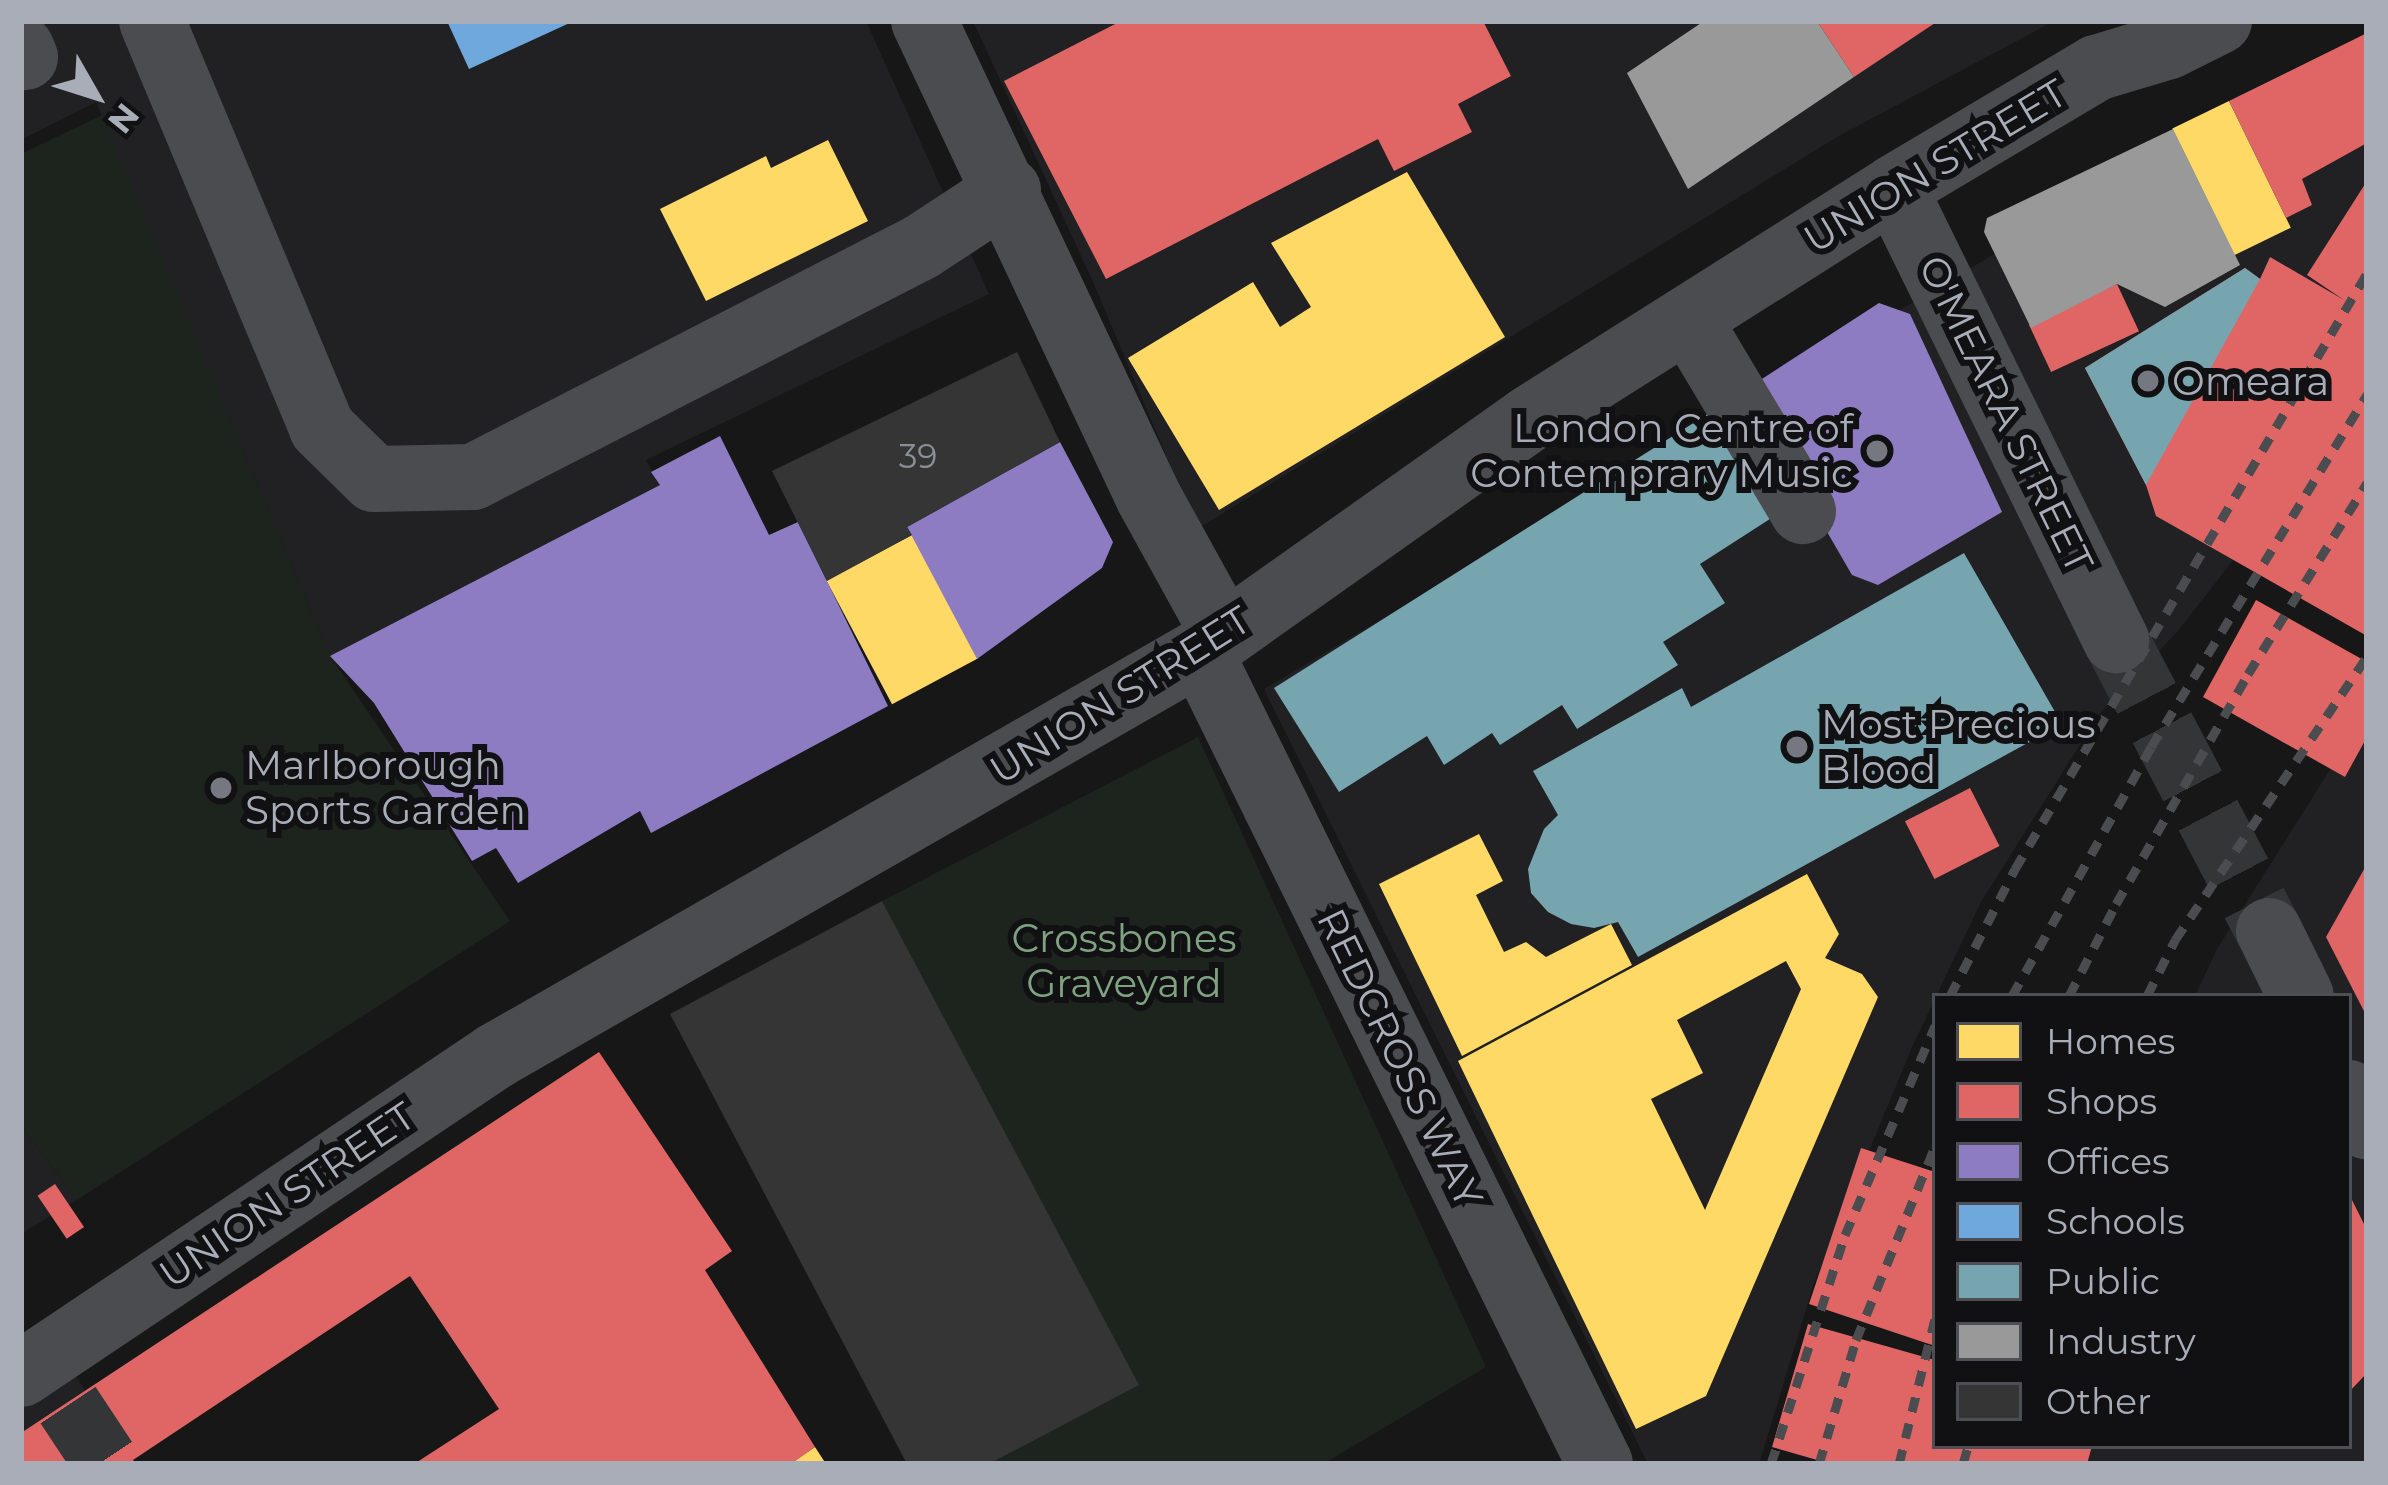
<!DOCTYPE html>
<style>
body{margin:0}
#map{position:relative;width:2388px;height:1485px;overflow:hidden;background:#171717;font-family:Montserrat,sans-serif}
div>[style]{position:absolute}
.built>*{inset:0;background:#212123}
.green>*{inset:0;background:#1d241e}
.homes>*{inset:0;background:#ffd966;transform-origin:0 0}
.shops>*{inset:0;background:#e06666;transform-origin:0 0}
.offices>*{inset:0;background:#8e7cc3}
.schools>*{inset:0;background:#6fa8dc}
.public>*{inset:0;background:#76a5af}
.industry>*{inset:0;background:#999}
.building>*{inset:0;background:#353536}
.minor-tunnel>*{height:66px;margin-top:-33px;transform-origin:0;background:repeating-linear-gradient(90deg,#343537 0 66px,transparent 0 99px)}
.minor>*{height:66px;margin:-33px;padding:0 33px;transform-origin:33px;border-radius:33px;background:#4b4c50}
.rail>*{height:9px;margin-top:-4.5px;transform-origin:0;background:repeating-linear-gradient(90deg,#4b4c4f 0 15px,transparent 0 27px)}
.dots>*{width:33px;height:33px;translate:-50% -50%;box-sizing:border-box;border:6px solid #111113;border-radius:50%}
span{translate:-50% -50%;white-space:nowrap;text-align:center;line-height:1.15;-webkit-text-stroke:12px #111113;paint-order:stroke}
.number-label{font-size:33px;color:#8b8f98}
.number-label span{-webkit-text-stroke-width:0}
.street-label{font-size:39px;color:#a8adb8}
.poi-label{font-size:39px;color:#a8adb8}
.left{translate:0 -50%;text-align:left}
.right{translate:-100% -50%;text-align:right}
.park-label{font-size:39px;color:#7fa381}
.frame{position:absolute;inset:0;border:24px solid #a8adb8;pointer-events:none}
.legend{position:absolute;left:1932px;top:993px;width:420px;height:456px;box-sizing:border-box;background:#111113;border:3px solid #4d4f55;margin:0;padding:15px 21px;list-style:none;font-size:36px;color:#a8adb8}
.legend li{display:flex;align-items:center;gap:24px;height:60px}
.legend b{width:60px;border:3px solid #4d4f55}
.north{position:absolute;left:36px;top:36px;width:120px;height:120px;-webkit-text-stroke:9px #111113;paint-order:stroke;rotate:129deg;font-size:33px;font-weight:700;line-height:48px;text-align:center;color:#a8adb8}
.north::after{content:'';display:block;margin:auto;width:42px;height:54px;background:#a8adb8;clip-path:polygon(50% 0,100% 100%,50% 72%,0 100%)}
</style>
<div id="map">
<div class="built">
<div style="clip-path:polygon(21px 21px,866px 21px,989px 294px,646px 460px,660px 485px,330px 656px,96px 102px,21px 140px)"></div>
<div style="clip-path:polygon(973px 21px,2054px 21px,1837px 137px,1197px 529px,1094px 284px)"></div>
<div style="clip-path:polygon(2367px 32px,2367px 388px,2178px 631px,2100px 713px,1981px 902px,1913px 1045px,1814px 1283px,1759px 1464px,1648px 1464px,1264px 689px)"></div>
<div style="clip-path:polygon(2367px 711px,2367px 1464px,2016px 1464px,2020px 1446px,2349px 1446px,2349px 996px,2195px 996px,2217px 949px)"></div>
<div style="clip-path:polygon(21px 1125px,77px 1200px,21px 1234px)"></div>
<div style="clip-path:polygon(75px 1375px,134px 1464px,21px 1464px,21px 1408px)"></div>
</div>
<div class="green">
<div style="clip-path:polygon(102px 115px,330px 656px,510px 921px,77px 1200px,21px 1125px,21px 154px)"></div>
<div style="clip-path:polygon(1198px 737px,1486px 1367px,1323px 1464px,989px 1464px,1138px 1384px,882px 901px)"></div>
</div>
<div class="homes">
<div style="left:2229px;top:101px;width:141px;height:63px;rotate:64deg"></div>
<div style="clip-path:polygon(828px 140px,868px 221px,706px 301px,660px 209px,766px 156px,771px 168px)"></div>
<div style="clip-path:polygon(1407px 172px,1505px 337px,1219px 510px,1128px 358px,1253px 282px,1280px 327px,1311px 307px,1271px 243px)"></div>
<div style="left:912px;top:535px;width:140px;height:97px;rotate:62deg"></div>
<div style="clip-path:polygon(1479px 834px,1503px 881px,1476px 895px,1504px 952px,1526px 942px,1546px 957px,1611px 924px,1632px 965px,1462px 1056px,1379px 884px)"></div>
<div style="clip-path:polygon(evenodd,1807px 874px,1839px 934px,1825px 958px,1862px 974px,1878px 997px,1706px 1396px,1636px 1429px,1458px 1061px,1807px 874px,1786px 961px,1801px 989px,1705px 1210px,1651px 1099px,1703px 1073px,1677px 1020px,1786px 961px)"></div>
<div style="clip-path:polygon(815px 1447px,826px 1464px,790px 1464px)"></div>
</div>
<div class="shops">
<div style="clip-path:polygon(1121px 21px,1483px 21px,1511px 76px,1458px 104px,1472px 132px,1394px 171px,1378px 139px,1106px 279px,1004px 81px)"></div>
<div style="clip-path:polygon(1817px 21px,1938px 21px,1854px 77px)"></div>
<div style="clip-path:polygon(2367px 33px,2367px 143px,2302px 179px,2312px 205px,2286px 218px,2229px 101px)"></div>
<div style="clip-path:polygon(2367px 181px,2367px 636px,2156px 516px,2146px 485px,2085px 368px,2245px 268px,2260px 279px,2270px 257px,2344px 300px,2307px 275px)"></div>
<div style="left:2117px;top:284px;width:52px;height:97px;rotate:65deg"></div>
<div style="clip-path:polygon(2256px 600px,2367px 662px,2367px 737px,2345px 777px,2203px 697px)"></div>
<div style="left:1970px;top:788px;width:65px;height:73px;rotate:63deg"></div>
<div style="clip-path:polygon(2367px 864px,2367px 1017px,2326px 937px)"></div>
<div style="clip-path:polygon(599px 1052px,732px 1251px,705px 1270px,815px 1447px,791px 1464px,414px 1464px,499px 1409px,410px 1276px,133px 1460px,136px 1464px,21px 1464px,21px 1433px)"></div>
<div style="clip-path:polygon(1861px 1148px,1935px 1172px,1935px 1346px,1809px 1304px)"></div>
<div style="left:55px;top:1184px;width:52px;height:21px;rotate:56deg"></div>
<div style="clip-path:polygon(2349px 1194px,2367px 1230px,2367px 1373px,2349px 1392px)"></div>
<div style="clip-path:polygon(1808px 1324px,1935px 1360px,1935px 1446px,2092px 1446px,2087px 1464px,1831px 1464px,1772px 1447px)"></div>
</div>
<div class="offices">
<div style="clip-path:polygon(1879px 303px,1910px 314px,2002px 512px,1878px 585px,1852px 575px,1745px 390px)"></div>
<div style="clip-path:polygon(720px 436px,769px 535px,798px 522px,888px 706px,651px 833px,640px 811px,518px 883px,496px 848px,472px 861px,374px 703px,330px 656px,660px 485px,651px 472px)"></div>
<div style="clip-path:polygon(1060px 442px,1113px 542px,1102px 568px,977px 659px,907px 527px)"></div>
</div>
<div class="schools">
<div style="clip-path:polygon(447px 21px,574px 21px,469px 69px)"></div>
</div>
<div class="public">
<div style="clip-path:polygon(2245px 268px,2260px 279px,2146px 485px,2085px 368px)"></div>
<div style="clip-path:polygon(1722px 405px,1787px 508px,1700px 564px,1725px 603px,1663px 642px,1678px 665px,1577px 729px,1562px 705px,1500px 745px,1492px 733px,1444px 765px,1427px 736px,1339px 792px,1274px 688px)"></div>
<div style="clip-path:polygon(1964px 553px,2062px 724px,1638px 957px,1618px 922px,1594px 928px,1571px 924px,1548px 912px,1531px 893px,1528px 869px,1544px 829px,1558px 815px,1533px 771px,1682px 688px,1691px 707px)"></div>
</div>
<div class="industry">
<div style="clip-path:polygon(1704px 21px,1817px 21px,1854px 77px,1688px 189px,1627px 73px)"></div>
<div style="clip-path:polygon(2173px 129px,2240px 265px,2165px 307px,2117px 284px,2031px 328px,1984px 232px,1987px 218px)"></div>
</div>
<div class="building">
<div style="clip-path:polygon(1017px 352px,1060px 442px,907px 527px,912px 535px,827px 581px,772px 471px)"></div>
<div style="clip-path:polygon(882px 901px,1139px 1385px,989px 1464px,907px 1464px,670px 1014px)"></div>
</div>
<div class="minor-tunnel">
<div style="left:2116px;top:640px;width:329px;rotate:62.3deg"></div>
<div style="left:68px;top:1405px;width:71px;rotate:56.5deg"></div>
</div>
<div class="minor">
<div style="left:152px;top:21px;width:441px;rotate:67.3deg"></div>
<div style="left:322px;top:428px;width:73px;rotate:44.4deg"></div>
<div style="left:374px;top:479px;width:99px;rotate:-1.2deg"></div>
<div style="left:473px;top:477px;width:504px;rotate:-27.18deg"></div>
<div style="left:921px;top:247px;width:104px;rotate:-33.2deg"></div>
<div style="left:924px;top:21px;width:527px;rotate:64.75deg"></div>
<div style="left:1149px;top:498px;width:155px;rotate:61.1deg"></div>
<div style="left:21px;top:48px;width:10px;rotate:66deg"></div>
<div style="left:1894px;top:188px;width:504px;rotate:63.84deg"></div>
<div style="left:1688px;top:319px;width:224px;rotate:59.1deg"></div>
<div style="left:1200px;top:652px;width:905px;rotate:63.77deg"></div>
<div style="left:2269px;top:931px;width:72px;rotate:63.8deg"></div>
<div style="left:2349px;top:1093px;width:38px;rotate:62deg"></div>
<div style="left:21px;top:1374px;width:573px;rotate:-33.83deg"></div>
<div style="left:497px;top:1055px;width:810px;rotate:-29.82deg"></div>
<div style="left:1200px;top:652px;width:403px;rotate:-35.3deg"></div>
<div style="left:1529px;top:419px;width:432px;rotate:-32.3deg"></div>
<div style="left:1894px;top:188px;width:235px;rotate:-30.7deg"></div>
<div style="left:2096px;top:68px;width:76px;rotate:-16.8deg"></div>
<div style="left:2169px;top:46px;width:56px;rotate:-26.6deg"></div>
</div>
<div class="rail">
<div style="left:1950px;top:996px;width:143px;rotate:-62.9deg"></div>
<div style="left:2015px;top:869px;width:692px;rotate:-59.43deg"></div>
<div style="left:2012px;top:996px;width:285px;rotate:-60.8deg"></div>
<div style="left:2151px;top:747px;width:414px;rotate:-58.5deg"></div>
<div style="left:2069px;top:996px;width:103px;rotate:-62.9deg"></div>
<div style="left:2116px;top:904px;width:265px;rotate:-60.1deg"></div>
<div style="left:2248px;top:674px;width:225px;rotate:-58.1deg"></div>
<div style="left:2147px;top:996px;width:63px;rotate:-63.4deg"></div>
<div style="left:2175px;top:940px;width:343px;rotate:-55.9deg"></div>
<div style="left:1771px;top:1464px;width:241px;rotate:-72.1deg"></div>
<div style="left:1845px;top:1235px;width:228px;rotate:-66.7deg"></div>
<div style="left:1819px;top:1464px;width:129px;rotate:-73.4deg"></div>
<div style="left:1856px;top:1340px;width:209px;rotate:-67.8deg"></div>
<div style="left:1899px;top:1464px;width:149px;rotate:-76.1deg"></div>
<div style="left:1963px;top:1464px;width:19px;rotate:-74deg"></div>
</div>
<div class="dots">
<div style="left:2148px;top:381px;background:#757880"></div>
<div style="left:1877px;top:451px;background:#757880"></div>
<div style="left:1797px;top:747px;background:#757880"></div>
<div style="left:221px;top:788px;background:#757880"></div>
</div>
<div class="number-label">
<span style="left:918px;top:457px">39</span>
</div>
<div class="street-label">
<span style="left:1935px;top:166px;rotate:-31deg">UNION STREET</span>
<span style="left:2006px;top:414px;rotate:64deg">O'MEARA STREET</span>
<span style="left:1120px;top:695px;rotate:-32deg">UNION STREET</span>
<span style="left:1400px;top:1058px;rotate:64deg">REDCROSS WAY</span>
<span style="left:287px;top:1195px;rotate:-34deg">UNION STREET</span>
</div>
<div class="poi-label">
<span class="left" style="left:2172px;top:381px">Omeara</span>
<span class="right" style="left:1853px;top:451px">London Centre of<br>Contemprary Music</span>
<span class="left" style="left:1821px;top:747px">Most Precious<br>Blood</span>
<span class="left" style="left:245px;top:788px">Marlborough<br>Sports Garden</span>
</div>
<div class="park-label">
<span style="left:1124px;top:961px">Crossbones<br>Graveyard</span>
</div>
<div class="frame"></div>
<ul class="legend">
<li><b style="height:33px;background:#ffd966"></b>Homes</li>
<li><b style="height:33px;background:#e06666"></b>Shops</li>
<li><b style="height:33px;background:#8e7cc3"></b>Offices</li>
<li><b style="height:33px;background:#6fa8dc"></b>Schools</li>
<li><b style="height:33px;background:#76a5af"></b>Public</li>
<li><b style="height:33px;background:#999"></b>Industry</li>
<li><b style="height:33px;background:#353536"></b>Other</li>
</ul>
<div class="north">N</div>
</div>
